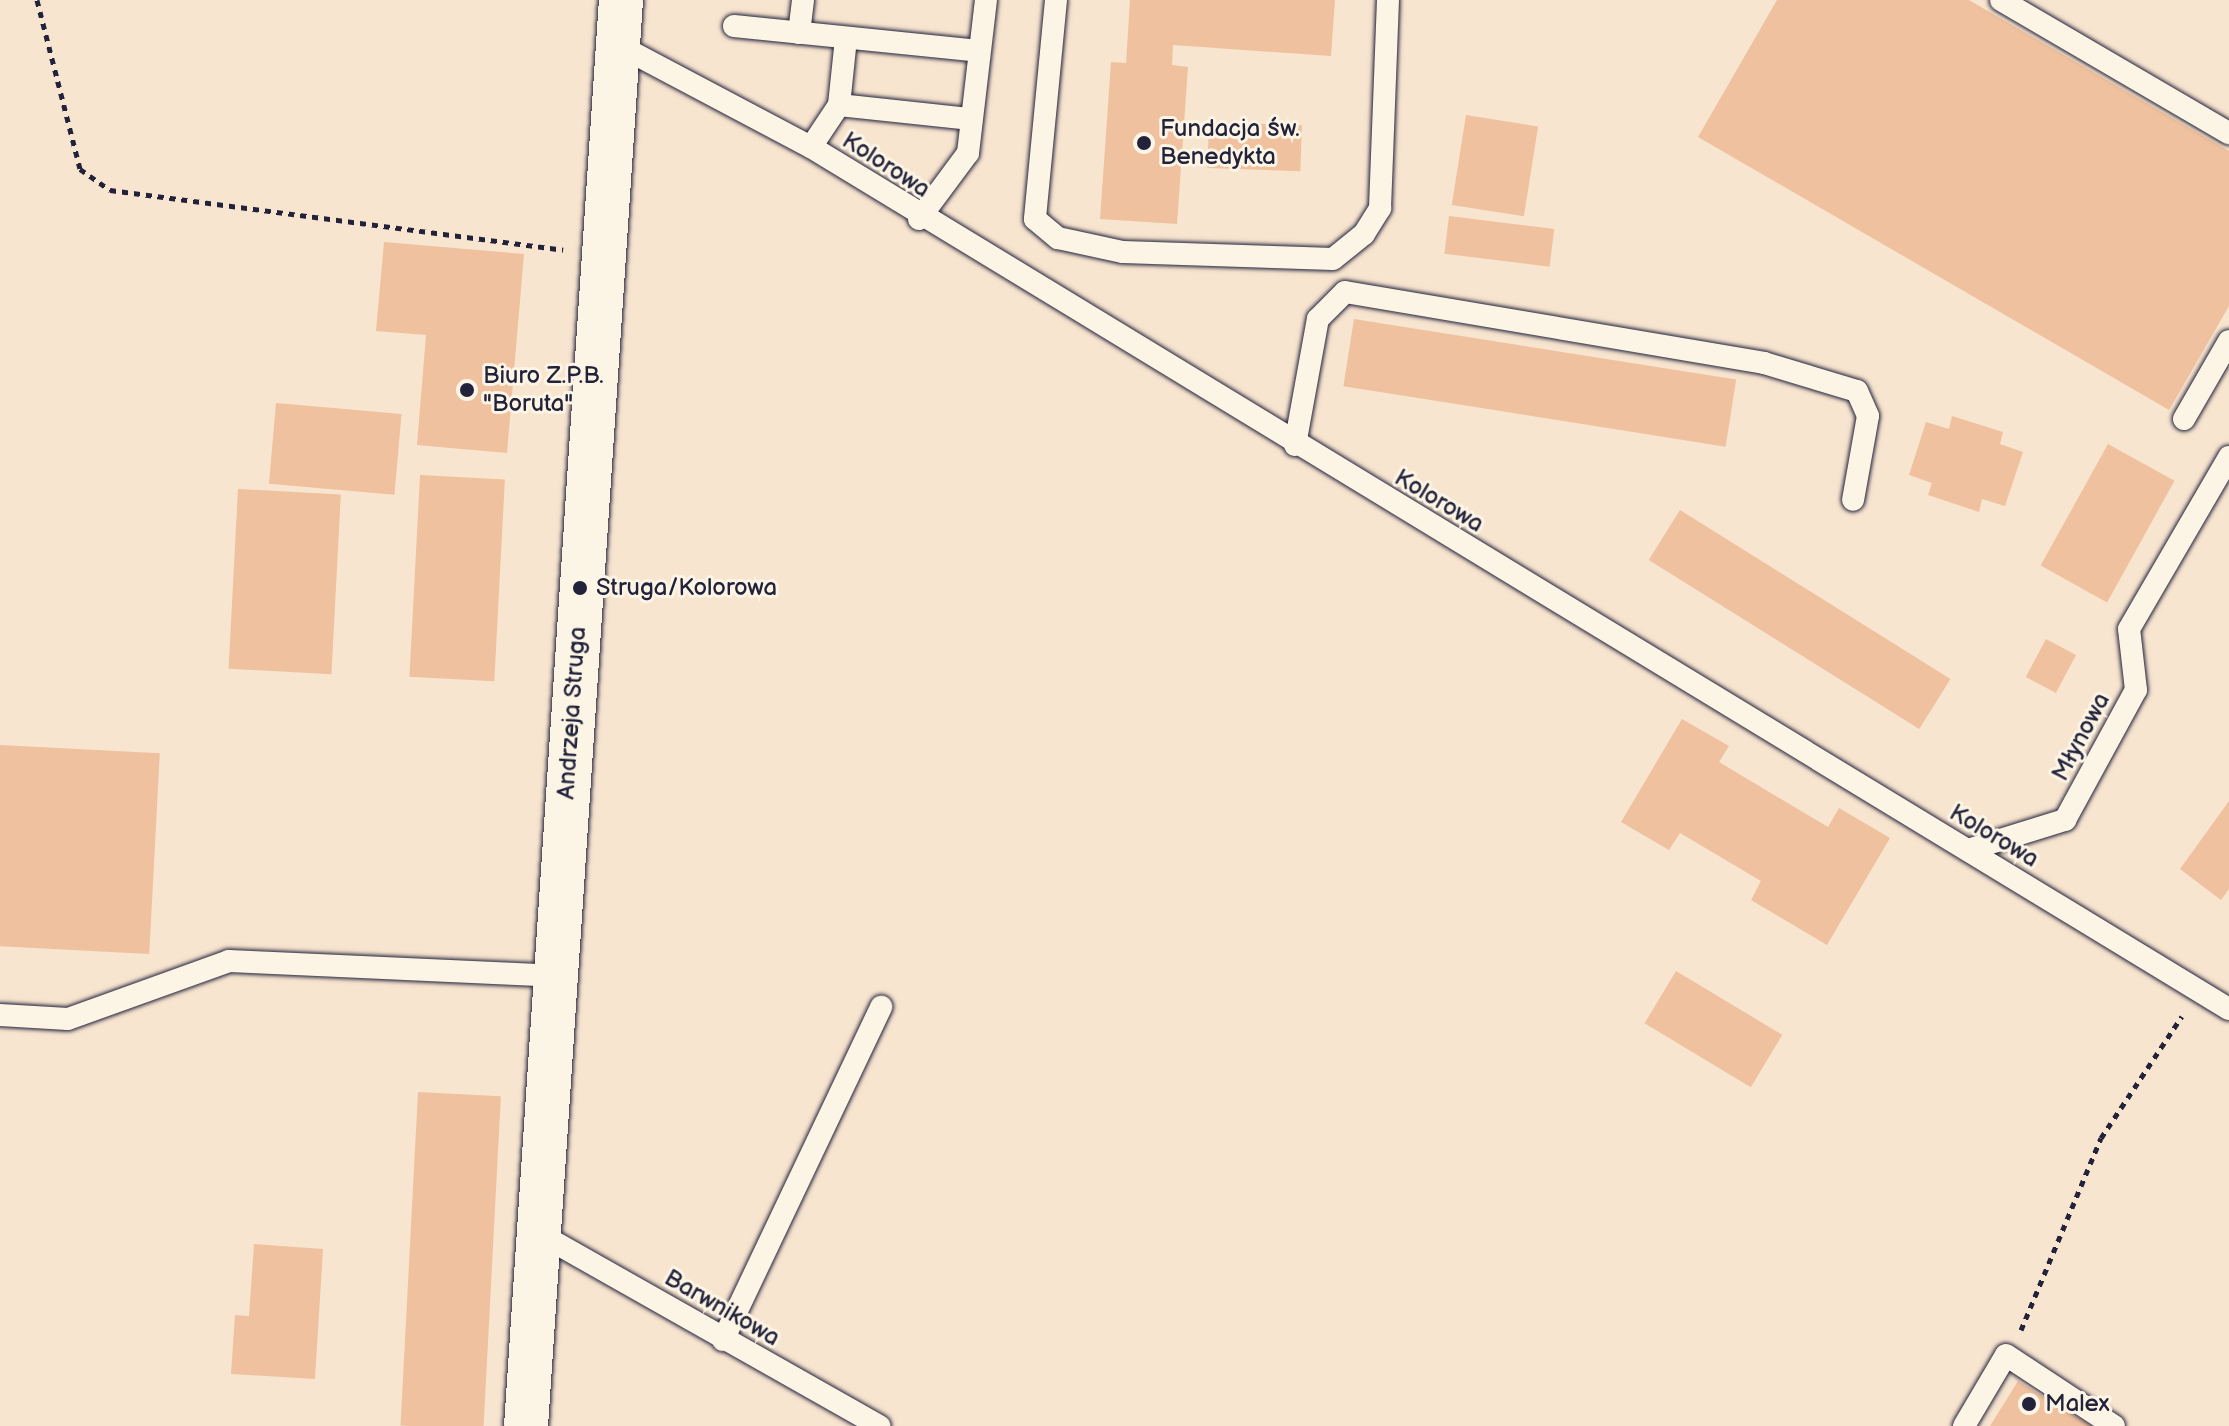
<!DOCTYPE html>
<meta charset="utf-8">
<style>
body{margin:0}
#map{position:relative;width:2229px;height:1426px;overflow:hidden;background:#fcf5e5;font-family:"Balsamiq Sans",sans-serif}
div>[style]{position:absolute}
.built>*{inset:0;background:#f8e5d0;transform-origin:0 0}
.building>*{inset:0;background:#efc19e;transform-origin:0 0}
.path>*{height:5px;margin-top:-2.5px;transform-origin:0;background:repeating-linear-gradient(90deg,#22223b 0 6px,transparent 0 12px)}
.roads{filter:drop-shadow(0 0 2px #22223b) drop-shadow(0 0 2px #22223b)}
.service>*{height:22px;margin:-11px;padding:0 11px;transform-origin:11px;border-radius:11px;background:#fcf5e5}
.tertiary>*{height:44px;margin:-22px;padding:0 22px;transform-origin:22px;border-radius:22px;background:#fcf5e5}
.dots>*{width:22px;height:22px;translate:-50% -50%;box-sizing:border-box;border:4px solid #fcf5e5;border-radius:50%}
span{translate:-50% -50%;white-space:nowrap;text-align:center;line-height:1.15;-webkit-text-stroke:6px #fcf5e5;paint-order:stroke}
.poi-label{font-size:24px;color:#22223b}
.left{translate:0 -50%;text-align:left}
.street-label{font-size:24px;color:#22223b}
</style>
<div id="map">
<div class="built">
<div style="left:0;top:0;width:2229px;height:1426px"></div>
</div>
<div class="building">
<div style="clip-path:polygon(1130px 0,1335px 0,1331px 56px,1173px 45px,1172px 65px,1188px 67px,1177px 224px,1100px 219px,1111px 62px,1126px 63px)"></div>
<div style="clip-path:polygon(1777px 0,1969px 0,2229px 151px,2229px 306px,2169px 410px,1698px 137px)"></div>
<div style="left:1466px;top:115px;width:73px;height:91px;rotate:9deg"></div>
<div style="left:1209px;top:122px;width:93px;height:46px;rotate:2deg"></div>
<div style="left:1449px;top:216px;width:106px;height:38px;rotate:7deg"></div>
<div style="clip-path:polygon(384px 242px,524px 254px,507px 453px,417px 445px,426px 335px,376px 331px)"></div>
<div style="left:1354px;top:319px;width:387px;height:68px;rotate:9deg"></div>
<div style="left:276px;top:403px;width:126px;height:81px;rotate:5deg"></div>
<div style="clip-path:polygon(1952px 416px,2003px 432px,2000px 444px,2023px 452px,2005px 506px,1982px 499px,1979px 512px,1928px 495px,1932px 483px,1909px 475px,1926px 422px,1949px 429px)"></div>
<div style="left:2108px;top:444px;width:76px;height:139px;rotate:29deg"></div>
<div style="left:420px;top:475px;width:85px;height:202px;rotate:3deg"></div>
<div style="left:238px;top:489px;width:103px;height:180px;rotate:3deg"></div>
<div style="left:1680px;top:510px;width:319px;height:59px;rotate:32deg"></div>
<div style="left:2046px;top:639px;width:34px;height:43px;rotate:28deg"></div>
<div style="clip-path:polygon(1682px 719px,1729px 746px,1719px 762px,1828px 827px,1839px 808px,1890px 838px,1827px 945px,1751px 900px,1761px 881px,1680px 833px,1669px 850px,1621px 822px)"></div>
<div style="left:0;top:745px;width:160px;height:201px;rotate:3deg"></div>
<div style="clip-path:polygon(2229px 801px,2229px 889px,2221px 900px,2180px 869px)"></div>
<div style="left:1676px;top:971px;width:124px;height:61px;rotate:31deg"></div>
<div style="left:418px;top:1092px;width:83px;height:334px;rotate:3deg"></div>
<div style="clip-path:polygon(254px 1244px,323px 1249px,315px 1379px,231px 1374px,235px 1315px,249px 1316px)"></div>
<div style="clip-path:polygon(2018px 1381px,2091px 1426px,1990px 1426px)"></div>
</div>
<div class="path">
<div style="left:37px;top:0;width:174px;rotate:75.7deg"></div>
<div style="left:80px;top:169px;width:37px;rotate:35deg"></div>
<div style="left:110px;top:190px;width:457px;rotate:7.5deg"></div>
<div style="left:2021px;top:1330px;width:208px;rotate:-67.4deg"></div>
<div style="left:2101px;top:1138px;width:146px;rotate:-56.4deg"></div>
</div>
<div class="roads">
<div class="service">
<div style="left:1056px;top:0;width:220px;rotate:95.5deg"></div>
<div style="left:1035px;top:219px;width:30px;rotate:40deg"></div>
<div style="left:1058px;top:238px;width:66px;rotate:12.2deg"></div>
<div style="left:1123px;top:252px;width:210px;rotate:1.9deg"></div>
<div style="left:1333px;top:259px;width:40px;rotate:-39deg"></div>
<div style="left:1364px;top:234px;width:31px;rotate:-58deg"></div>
<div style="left:1380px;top:208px;width:208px;rotate:-87.8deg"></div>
<div style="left:2001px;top:0;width:264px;rotate:30.3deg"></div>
<div style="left:734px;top:26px;width:246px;rotate:5.8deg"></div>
<div style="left:799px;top:33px;width:33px;rotate:-83deg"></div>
<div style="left:618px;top:45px;width:218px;rotate:27.9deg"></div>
<div style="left:811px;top:147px;width:1659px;rotate:31.3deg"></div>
<div style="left:839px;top:105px;width:67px;rotate:-84deg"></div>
<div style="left:811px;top:147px;width:50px;rotate:-56.3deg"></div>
<div style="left:839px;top:105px;width:133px;rotate:6.1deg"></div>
<div style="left:919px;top:219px;width:82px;rotate:-53.4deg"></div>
<div style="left:968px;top:153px;width:154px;rotate:-83.3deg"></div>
<div style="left:2184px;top:419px;width:90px;rotate:-60deg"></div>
<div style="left:1295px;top:445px;width:128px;rotate:-79.7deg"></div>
<div style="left:1318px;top:319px;width:38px;rotate:-45deg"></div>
<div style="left:1345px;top:292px;width:425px;rotate:9.6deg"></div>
<div style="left:1764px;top:363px;width:97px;rotate:16.8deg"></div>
<div style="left:1857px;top:391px;width:27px;rotate:66deg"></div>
<div style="left:1868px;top:416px;width:85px;rotate:100.1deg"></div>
<div style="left:1968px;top:850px;width:102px;rotate:-17.2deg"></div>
<div style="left:2065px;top:820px;width:148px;rotate:-61.4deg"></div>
<div style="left:2136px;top:690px;width:61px;rotate:-96.5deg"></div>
<div style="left:2129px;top:629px;width:199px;rotate:-59.8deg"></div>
<div style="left:0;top:1015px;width:68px;rotate:3.4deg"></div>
<div style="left:68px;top:1019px;width:171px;rotate:-19.8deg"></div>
<div style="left:229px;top:961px;width:326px;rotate:2.6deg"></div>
<div style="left:540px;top:1234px;width:390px;rotate:29.5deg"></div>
<div style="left:723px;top:1340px;width:369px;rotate:-64.6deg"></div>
<div style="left:1964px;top:1426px;width:82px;rotate:-59.4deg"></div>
<div style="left:2006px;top:1355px;width:129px;rotate:33.3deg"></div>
</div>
<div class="tertiary">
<div style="left:526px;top:1426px;width:1429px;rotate:-86.19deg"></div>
</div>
</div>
<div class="dots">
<div style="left:1144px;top:143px;background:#22223b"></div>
<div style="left:467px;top:390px;background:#22223b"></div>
<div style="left:580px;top:588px;background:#22223b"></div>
<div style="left:2029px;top:1404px;background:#22223b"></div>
</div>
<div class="poi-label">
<span class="left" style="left:1160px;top:143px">Fundacja św.<br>Benedykta</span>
<span class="left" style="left:483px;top:390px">Biuro Z.P.B.<br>"Boruta"</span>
<span class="left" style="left:596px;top:588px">Struga/Kolorowa</span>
<span class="left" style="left:2045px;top:1404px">Malex</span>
</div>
<div class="street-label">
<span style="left:886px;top:165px;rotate:33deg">Kolorowa</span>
<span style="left:1439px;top:501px;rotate:31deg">Kolorowa</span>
<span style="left:572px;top:713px;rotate:-86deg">Andrzeja Struga</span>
<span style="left:2081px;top:737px;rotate:-62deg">Młynowa</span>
<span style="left:1994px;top:836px;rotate:31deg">Kolorowa</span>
<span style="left:722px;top:1308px;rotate:30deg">Barwnikowa</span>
</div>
</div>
